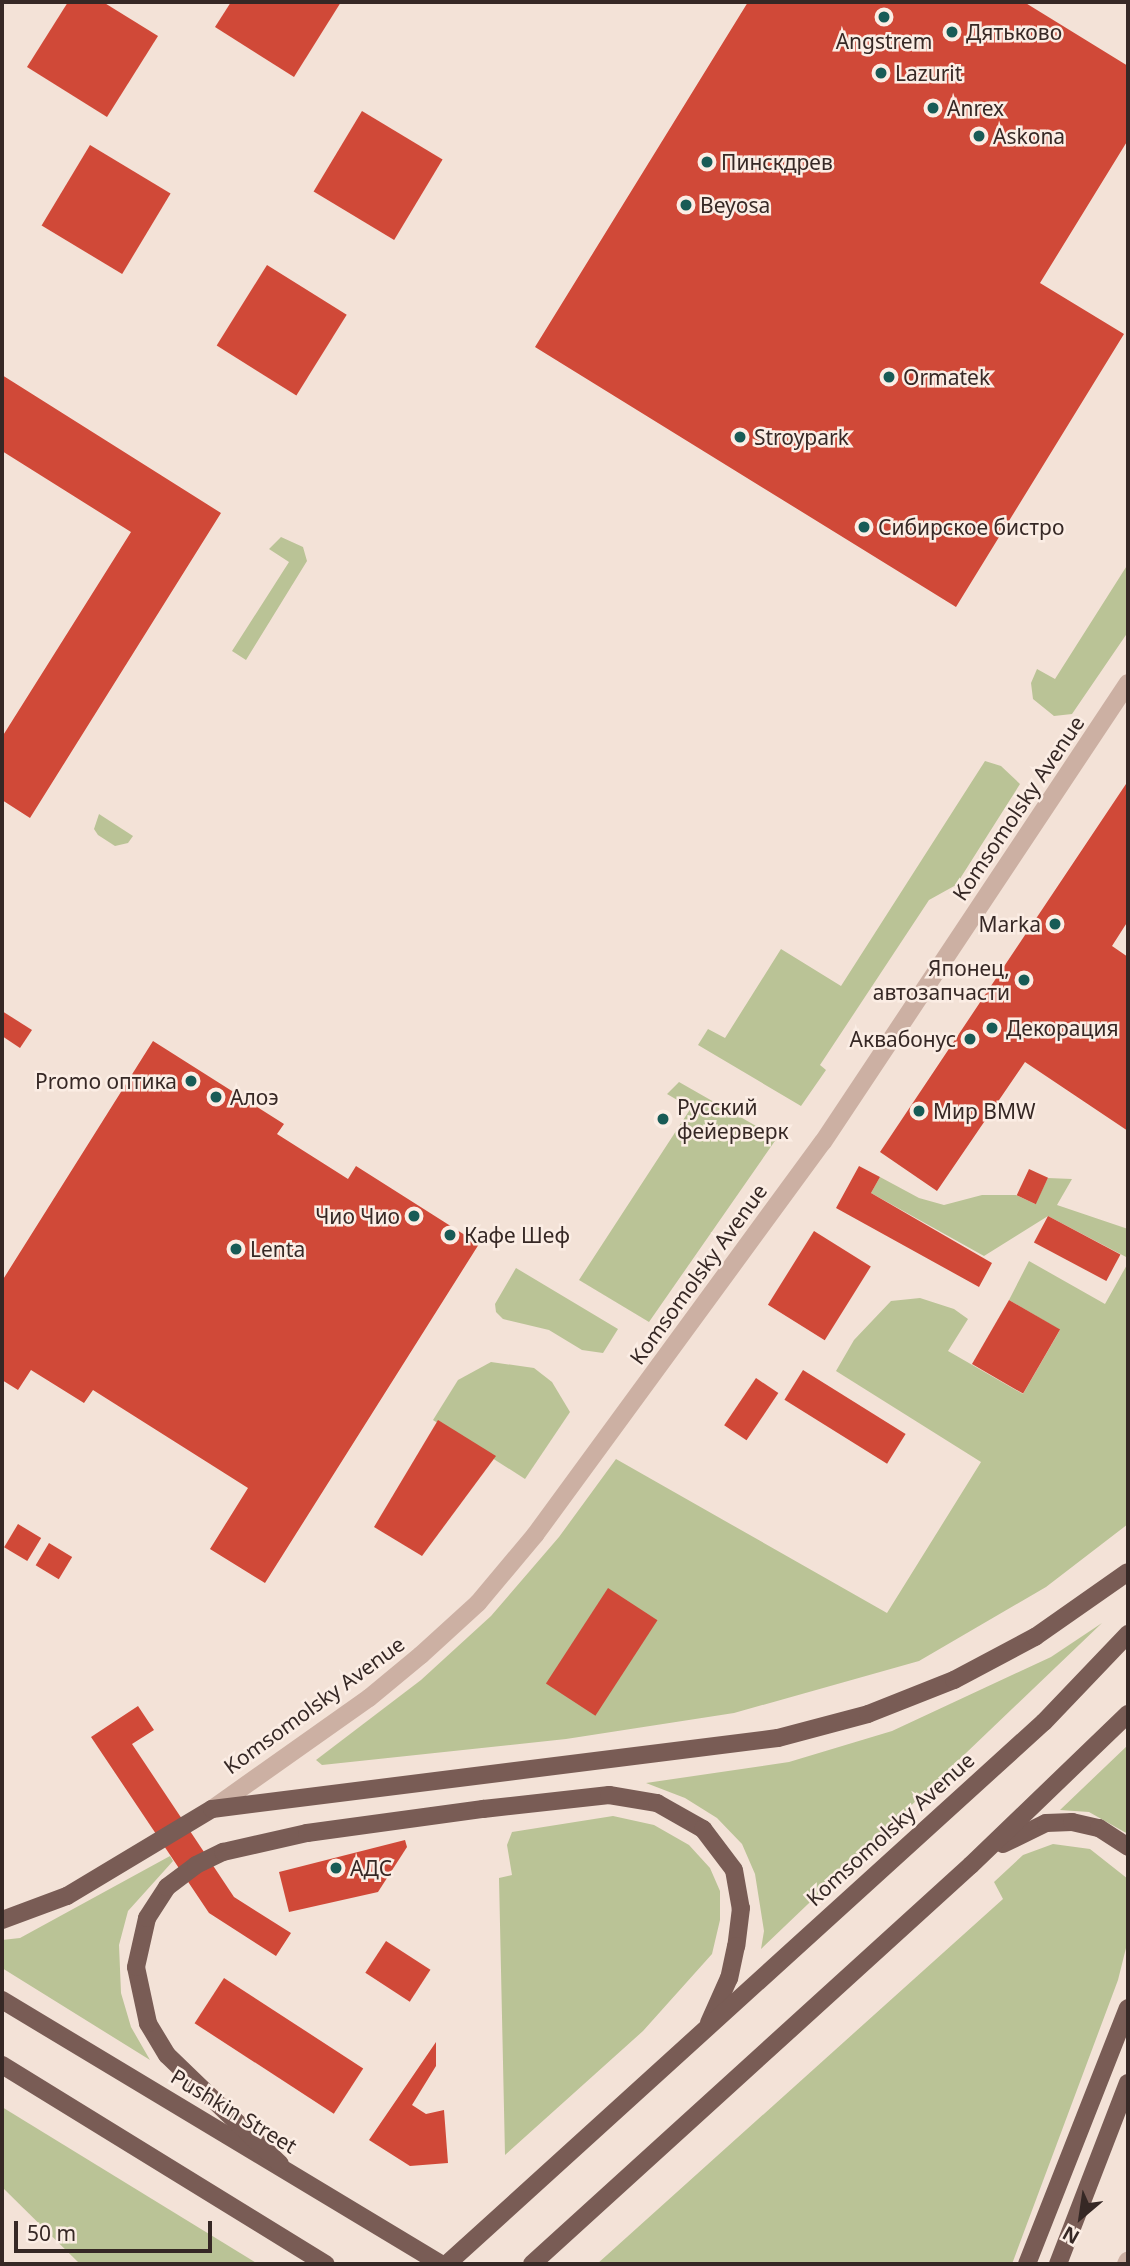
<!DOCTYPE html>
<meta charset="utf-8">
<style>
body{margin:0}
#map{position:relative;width:1130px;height:2266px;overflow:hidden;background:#f3e2d7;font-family:"Noto Sans",sans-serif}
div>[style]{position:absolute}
.green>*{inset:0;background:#bac396}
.building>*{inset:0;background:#d04938;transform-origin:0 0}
.minor>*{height:18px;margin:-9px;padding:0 9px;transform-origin:9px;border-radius:9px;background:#ccb0a3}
.major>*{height:18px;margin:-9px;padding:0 9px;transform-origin:9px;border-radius:9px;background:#795c55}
.dots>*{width:19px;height:19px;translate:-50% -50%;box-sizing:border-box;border:4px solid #fbede4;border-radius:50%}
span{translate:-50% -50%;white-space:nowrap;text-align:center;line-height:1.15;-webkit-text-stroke:5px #fbede4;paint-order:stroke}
.poi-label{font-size:21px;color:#362825}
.left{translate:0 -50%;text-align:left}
.right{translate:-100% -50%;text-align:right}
.street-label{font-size:21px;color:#362825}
.frame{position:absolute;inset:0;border:4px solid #362825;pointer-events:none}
.north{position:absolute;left:1046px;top:2182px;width:70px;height:70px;-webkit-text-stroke:5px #fbede4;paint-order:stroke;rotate:209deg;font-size:19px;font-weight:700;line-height:28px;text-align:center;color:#362825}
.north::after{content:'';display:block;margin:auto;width:24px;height:32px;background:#362825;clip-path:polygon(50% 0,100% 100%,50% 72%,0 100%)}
.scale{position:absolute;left:14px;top:2221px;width:198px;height:32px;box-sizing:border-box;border:4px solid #362825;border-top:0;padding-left:9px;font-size:21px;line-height:24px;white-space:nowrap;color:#362825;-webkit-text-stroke:5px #fbede4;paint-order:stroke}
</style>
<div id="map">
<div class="green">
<div style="clip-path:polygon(281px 537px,303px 547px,307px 561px,246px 660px,232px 651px,289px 562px,269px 549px)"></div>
<div style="clip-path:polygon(1128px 564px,1128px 632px,1072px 714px,1054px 716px,1033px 699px,1031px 683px,1037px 669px,1055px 679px)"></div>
<div style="clip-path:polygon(985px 761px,1001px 766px,1020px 784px,956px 885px,929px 900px,820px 1065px,826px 1070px,801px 1106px,698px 1045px,708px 1029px,725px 1038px,781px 949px,841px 986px)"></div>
<div style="clip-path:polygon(99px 814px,133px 836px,128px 843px,115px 846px,98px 835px,94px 829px)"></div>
<div style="clip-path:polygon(679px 1082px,777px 1138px,649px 1322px,579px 1280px,691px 1108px,667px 1094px)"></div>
<div style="clip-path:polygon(880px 1177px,919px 1198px,944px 1205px,982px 1195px,1016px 1195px,1035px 1204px,1048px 1178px,1072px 1179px,1057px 1205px,1128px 1229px,1128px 1258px,1048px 1216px,984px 1256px,871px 1193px)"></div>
<div style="clip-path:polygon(1029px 1261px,1105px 1304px,1128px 1263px,1128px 1524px,1046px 1587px,919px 1661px,734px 1713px,566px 1739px,322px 1765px,316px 1760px,421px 1680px,491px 1616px,559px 1537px,616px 1459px,887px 1613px,981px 1462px,836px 1371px,854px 1340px,891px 1301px,920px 1298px,954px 1309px,968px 1319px,948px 1351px,1023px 1394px,1060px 1330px,1009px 1300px)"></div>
<div style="clip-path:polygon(516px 1268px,618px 1329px,603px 1353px,582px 1350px,549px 1330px,503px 1319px,496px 1312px,495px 1304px)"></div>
<div style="clip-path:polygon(491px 1362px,534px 1368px,552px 1382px,570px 1412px,525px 1479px,433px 1420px,458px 1380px)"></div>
<div style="clip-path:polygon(1102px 1623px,761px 1949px,764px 1931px,755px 1874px,742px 1844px,717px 1818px,685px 1798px,646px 1783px,789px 1762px,892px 1731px,1051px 1657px)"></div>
<div style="clip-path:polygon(1128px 1745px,1128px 1834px,1089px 1812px,1060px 1810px)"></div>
<div style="clip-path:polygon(613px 1816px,654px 1825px,689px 1845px,710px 1868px,720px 1891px,720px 1920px,712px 1954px,643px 2031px,505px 2155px,499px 1878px,512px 1875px,507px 1845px,512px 1832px)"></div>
<div style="clip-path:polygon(1053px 1844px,1090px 1849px,1128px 1879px,1128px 1940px,1118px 1980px,1012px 2264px,597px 2264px,1003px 1899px,994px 1882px,1023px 1855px)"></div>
<div style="clip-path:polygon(170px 1856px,173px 1861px,128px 1911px,119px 1945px,121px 1993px,131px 2027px,150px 2060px,2px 1968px,2px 1940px,20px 1938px)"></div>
<div style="clip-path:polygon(2px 2107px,258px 2264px,80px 2264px,2px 2187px)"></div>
</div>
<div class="building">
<div style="clip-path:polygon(68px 2px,103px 2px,158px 36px,107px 117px,27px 67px)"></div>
<div style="clip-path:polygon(231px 2px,341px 2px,294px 77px,215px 27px)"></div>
<div style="clip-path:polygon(748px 2px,1024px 2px,1128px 66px,1128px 140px,1040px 283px,1124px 334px,956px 607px,535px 347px)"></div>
<div style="left:362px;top:111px;width:94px;height:94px;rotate:31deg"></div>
<div style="left:90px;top:145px;width:94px;height:94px;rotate:31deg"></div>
<div style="left:267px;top:265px;width:94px;height:95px;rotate:32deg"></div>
<div style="clip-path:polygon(2px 375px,221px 513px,30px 818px,2px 800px,2px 737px,131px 532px,2px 451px)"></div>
<div style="clip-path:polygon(1128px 781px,1128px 921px,1112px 946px,1128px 957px,1128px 1131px,1025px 1062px,937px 1191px,880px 1152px)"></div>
<div style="clip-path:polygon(2px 1011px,32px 1030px,20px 1048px,2px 1036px)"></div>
<div style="clip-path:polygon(153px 1041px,284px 1124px,277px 1134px,348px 1179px,356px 1166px,479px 1244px,265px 1583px,210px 1549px,248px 1488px,93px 1390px,84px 1403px,31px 1370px,18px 1390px,2px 1380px,2px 1281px)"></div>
<div style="clip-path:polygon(859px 1166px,880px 1177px,871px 1193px,992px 1263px,979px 1287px,836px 1208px)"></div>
<div style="left:1029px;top:1169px;width:21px;height:29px;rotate:25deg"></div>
<div style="left:1048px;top:1216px;width:82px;height:30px;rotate:28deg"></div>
<div style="left:814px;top:1231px;width:67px;height:87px;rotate:32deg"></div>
<div style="left:1009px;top:1300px;width:59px;height:74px;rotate:30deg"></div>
<div style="left:803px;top:1370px;width:121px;height:35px;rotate:32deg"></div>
<div style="left:756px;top:1378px;width:27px;height:57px;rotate:34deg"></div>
<div style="clip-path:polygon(438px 1420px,496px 1456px,422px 1556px,374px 1527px)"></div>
<div style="left:18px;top:1524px;width:27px;height:27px;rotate:31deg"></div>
<div style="left:49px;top:1543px;width:27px;height:26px;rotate:31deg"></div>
<div style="left:608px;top:1588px;width:59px;height:114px;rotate:33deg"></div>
<div style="clip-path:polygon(138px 1706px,154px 1730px,132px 1744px,234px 1897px,291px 1933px,276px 1956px,209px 1913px,91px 1737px)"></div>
<div style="clip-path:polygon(405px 1840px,407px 1847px,378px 1892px,289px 1912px,279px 1872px)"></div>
<div style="left:386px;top:1941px;width:53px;height:38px;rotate:33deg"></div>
<div style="left:224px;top:1978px;width:166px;height:54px;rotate:33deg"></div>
<div style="clip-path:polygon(436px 2042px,436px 2066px,412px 2105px,426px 2114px,444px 2110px,448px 2163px,410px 2166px,369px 2140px)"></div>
</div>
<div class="minor">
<div style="left:212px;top:1809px;width:192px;rotate:-35.3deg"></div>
<div style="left:369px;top:1698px;width:67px;rotate:-39.6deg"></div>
<div style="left:421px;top:1655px;width:77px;rotate:-42.4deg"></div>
<div style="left:478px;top:1603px;width:89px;rotate:-50deg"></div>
<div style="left:535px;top:1535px;width:487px;rotate:-53.8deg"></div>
<div style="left:823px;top:1142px;width:551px;rotate:-56.4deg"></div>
<div style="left:1126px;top:2264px;width:4px;rotate:-63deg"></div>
</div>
<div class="major">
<div style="left:1003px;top:1844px;width:48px;rotate:-26deg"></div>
<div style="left:1046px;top:1823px;width:26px;rotate:-2deg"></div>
<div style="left:1072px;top:1822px;width:28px;rotate:13deg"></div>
<div style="left:1099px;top:1828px;width:35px;rotate:33deg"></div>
<div style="left:2px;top:1920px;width:69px;rotate:-20.3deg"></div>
<div style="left:67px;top:1896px;width:169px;rotate:-31deg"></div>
<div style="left:212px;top:1809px;width:570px;rotate:-7.15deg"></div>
<div style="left:778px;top:1738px;width:93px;rotate:-14.9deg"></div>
<div style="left:868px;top:1714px;width:92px;rotate:-21.6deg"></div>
<div style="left:954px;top:1680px;width:92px;rotate:-28deg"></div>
<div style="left:1035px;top:1637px;width:113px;rotate:-35deg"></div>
<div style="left:2px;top:2000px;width:512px;rotate:31.02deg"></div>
<div style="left:2px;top:2065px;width:380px;rotate:31.6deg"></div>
<div style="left:280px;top:2164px;width:157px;rotate:-136deg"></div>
<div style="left:167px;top:2055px;width:37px;rotate:-121deg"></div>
<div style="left:148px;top:2023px;width:57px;rotate:-102.1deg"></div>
<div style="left:136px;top:1967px;width:50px;rotate:-77.3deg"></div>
<div style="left:147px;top:1918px;width:37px;rotate:-57deg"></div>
<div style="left:167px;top:1887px;width:36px;rotate:-37deg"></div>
<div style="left:196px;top:1865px;width:30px;rotate:-26deg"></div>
<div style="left:223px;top:1852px;width:86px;rotate:-12.7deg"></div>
<div style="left:307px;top:1833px;width:178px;rotate:-7.8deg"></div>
<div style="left:483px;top:1809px;width:127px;rotate:-6.3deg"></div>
<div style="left:609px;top:1795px;width:49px;rotate:9.5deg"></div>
<div style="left:657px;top:1803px;width:53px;rotate:29.5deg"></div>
<div style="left:703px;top:1829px;width:51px;rotate:52.9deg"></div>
<div style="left:734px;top:1870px;width:39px;rotate:80deg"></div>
<div style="left:741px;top:1908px;width:38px;rotate:97deg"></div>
<div style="left:736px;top:1946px;width:33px;rotate:102deg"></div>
<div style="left:729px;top:1978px;width:49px;rotate:114deg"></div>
<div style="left:447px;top:2264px;width:806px;rotate:-42.24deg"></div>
<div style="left:1044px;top:1722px;width:122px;rotate:-46.3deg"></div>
<div style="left:532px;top:2264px;width:593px;rotate:-42.27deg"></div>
<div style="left:971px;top:1865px;width:218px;rotate:-43.9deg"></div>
<div style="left:1027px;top:2264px;width:275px;rotate:-68.5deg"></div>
<div style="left:1058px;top:2264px;width:194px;rotate:-68.9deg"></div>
</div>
<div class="dots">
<div style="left:884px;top:17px;background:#185b56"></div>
<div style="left:952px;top:32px;background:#185b56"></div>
<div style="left:881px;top:73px;background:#185b56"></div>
<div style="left:933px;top:108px;background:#185b56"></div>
<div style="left:979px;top:136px;background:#185b56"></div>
<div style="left:707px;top:162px;background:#185b56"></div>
<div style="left:686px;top:205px;background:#185b56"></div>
<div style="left:889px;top:377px;background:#185b56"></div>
<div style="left:740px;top:437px;background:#185b56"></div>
<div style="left:864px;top:527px;background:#185b56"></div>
<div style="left:1055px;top:924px;background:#185b56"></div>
<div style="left:1024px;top:980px;background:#185b56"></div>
<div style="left:992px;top:1028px;background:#185b56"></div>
<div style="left:970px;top:1039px;background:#185b56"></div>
<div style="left:191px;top:1081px;background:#185b56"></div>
<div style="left:216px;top:1097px;background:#185b56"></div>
<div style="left:919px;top:1111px;background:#185b56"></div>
<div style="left:663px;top:1119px;background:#185b56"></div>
<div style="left:414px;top:1216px;background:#185b56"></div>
<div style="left:450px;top:1235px;background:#185b56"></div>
<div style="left:236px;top:1249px;background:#185b56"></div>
<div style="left:336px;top:1868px;background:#185b56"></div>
</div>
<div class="poi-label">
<span class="left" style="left:966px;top:32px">Дятьково</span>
<span style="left:884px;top:41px">Angstrem</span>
<span class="left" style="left:895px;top:73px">Lazurit</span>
<span class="left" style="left:947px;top:108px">Anrex</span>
<span class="left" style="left:993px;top:136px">Askona</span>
<span class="left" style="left:721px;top:162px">Пинскдрев</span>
<span class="left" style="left:700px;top:205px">Beyosa</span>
<span class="left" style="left:903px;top:377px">Ormatek</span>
<span class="left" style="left:754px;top:437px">Stroypark</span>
<span class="left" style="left:878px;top:527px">Сибирское бистро</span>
<span class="right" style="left:1041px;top:924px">Marka</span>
<span class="right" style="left:1010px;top:980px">Японец,<br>автозапчасти</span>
<span class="left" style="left:1006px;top:1028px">Декорация</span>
<span class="right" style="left:956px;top:1039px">Аквабонус</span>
<span class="right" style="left:177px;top:1081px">Promo оптика</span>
<span class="left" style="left:230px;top:1097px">Алоэ</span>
<span class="left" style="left:677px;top:1119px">Русский<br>фейерверк</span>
<span class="left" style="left:933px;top:1111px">Мир BMW</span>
<span class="right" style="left:400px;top:1216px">Чио Чио</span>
<span class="left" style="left:464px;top:1235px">Кафе Шеф</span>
<span class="left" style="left:250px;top:1249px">Lenta</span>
<span class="left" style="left:350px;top:1868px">АДС</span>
</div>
<div class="street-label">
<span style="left:1018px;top:808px;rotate:-56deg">Komsomolsky Avenue</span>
<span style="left:698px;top:1274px;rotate:-54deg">Komsomolsky Avenue</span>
<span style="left:314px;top:1705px;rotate:-36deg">Komsomolsky Avenue</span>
<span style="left:890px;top:1829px;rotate:-42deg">Komsomolsky Avenue</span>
<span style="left:234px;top:2111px;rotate:31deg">Pushkin Street</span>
</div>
<div class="frame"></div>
<div class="north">N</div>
<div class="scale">50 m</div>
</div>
